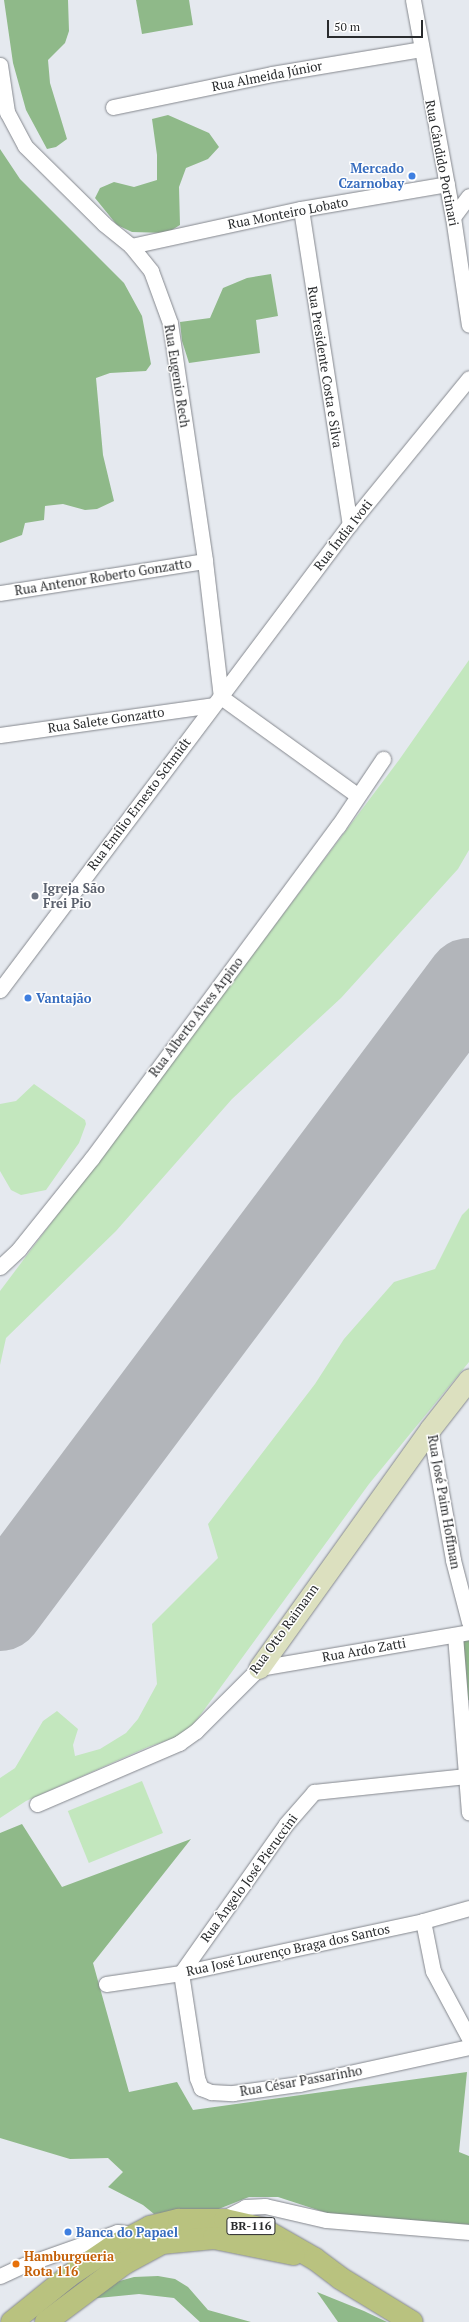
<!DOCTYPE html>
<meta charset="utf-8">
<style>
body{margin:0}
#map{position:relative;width:469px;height:2322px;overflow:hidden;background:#e5e9ef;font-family:"PT Serif",serif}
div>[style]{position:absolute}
.green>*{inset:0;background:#c3e7be;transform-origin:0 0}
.forest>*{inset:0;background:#8fb989}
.runway>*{height:86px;margin:-43px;padding:0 43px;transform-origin:43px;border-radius:43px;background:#b2b5ba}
.roads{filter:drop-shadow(0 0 1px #85888e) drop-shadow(0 0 1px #85888e)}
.street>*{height:15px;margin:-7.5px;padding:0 7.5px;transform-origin:7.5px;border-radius:7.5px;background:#fff}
.secondary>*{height:21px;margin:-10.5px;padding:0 10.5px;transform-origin:10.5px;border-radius:10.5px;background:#dce0bf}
.primary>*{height:22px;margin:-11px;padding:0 11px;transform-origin:11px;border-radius:11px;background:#b9c27f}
.dots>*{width:11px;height:11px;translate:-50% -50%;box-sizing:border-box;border:2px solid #fff;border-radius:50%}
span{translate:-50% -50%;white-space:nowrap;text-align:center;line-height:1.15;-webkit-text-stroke:3px #fff;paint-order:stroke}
.shield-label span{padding:1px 3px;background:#fff;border:1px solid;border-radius:3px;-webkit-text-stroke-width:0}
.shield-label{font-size:12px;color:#292b2d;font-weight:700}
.street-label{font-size:13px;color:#292b2d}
.shop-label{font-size:13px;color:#366cbe;font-weight:700}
.right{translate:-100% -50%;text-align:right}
.left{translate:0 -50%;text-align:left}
.worship-label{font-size:13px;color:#5b616d;font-weight:700}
.food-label{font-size:13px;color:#c56008;font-weight:700}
.scale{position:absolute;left:327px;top:20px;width:96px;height:18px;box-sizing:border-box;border:2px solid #292b2d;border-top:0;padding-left:5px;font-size:12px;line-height:14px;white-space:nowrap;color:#292b2d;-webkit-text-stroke:3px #fff;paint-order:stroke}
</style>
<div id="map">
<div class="green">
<div style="clip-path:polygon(469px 660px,469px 850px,458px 869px,341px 998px,232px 1099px,116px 1231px,6px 1338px,0 1365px,0 1291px,399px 760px)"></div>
<div style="clip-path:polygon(34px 1084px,85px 1120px,86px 1124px,79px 1143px,46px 1190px,21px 1195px,11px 1190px,0 1171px,0 1104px,16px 1101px)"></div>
<div style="clip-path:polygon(469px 1208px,469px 1362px,369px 1484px,196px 1721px,186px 1734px,148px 1747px,26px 1801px,0 1818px,0 1778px,15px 1768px,43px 1721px,57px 1711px,78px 1729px,73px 1745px,75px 1756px,100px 1749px,126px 1733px,138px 1719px,157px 1684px,152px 1624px,218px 1558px,208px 1524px,315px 1384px,344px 1339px,394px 1282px,435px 1269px,462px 1215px)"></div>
<div style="left:142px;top:1781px;width:56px;height:80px;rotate:68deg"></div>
</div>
<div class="forest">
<div style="clip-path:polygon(4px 0,68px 0,69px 31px,65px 43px,48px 60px,50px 83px,67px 139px,56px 147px,47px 149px,26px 110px,13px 63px)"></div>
<div style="clip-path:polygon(136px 0,189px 0,193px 25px,142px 34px)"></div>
<div style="clip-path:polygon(168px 115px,209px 133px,219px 147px,208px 159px,186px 168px,179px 187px,180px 225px,167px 233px,132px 232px,117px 225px,95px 198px,100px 188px,114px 182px,134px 187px,157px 180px,157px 155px,152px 119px)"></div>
<div style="clip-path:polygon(0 149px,20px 179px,124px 283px,142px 316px,151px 364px,146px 371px,110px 373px,96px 378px,103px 455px,114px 501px,97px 509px,85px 510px,63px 504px,45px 506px,44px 520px,25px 523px,22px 535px,0 543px)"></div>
<div style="clip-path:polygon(271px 274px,278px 316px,256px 320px,260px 353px,189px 363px,182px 341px,180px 322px,210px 318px,223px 288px,247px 278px)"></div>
<div style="clip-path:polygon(469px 1640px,469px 1700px,466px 1701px,460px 1641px)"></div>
<div style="clip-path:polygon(22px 1824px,62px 1887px,191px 1839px,93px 1963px,129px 2092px,177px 2082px,193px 2110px,467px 2072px,459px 2152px,469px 2156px,469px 2225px,333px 2215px,278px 2197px,249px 2197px,211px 2212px,193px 2209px,154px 2214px,143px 2205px,108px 2187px,123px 2172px,108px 2158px,70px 2159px,0 2138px,0 1833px)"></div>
<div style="clip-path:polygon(158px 2276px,175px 2279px,188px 2287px,208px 2310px,251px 2322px,200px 2322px,174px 2298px,139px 2294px,88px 2299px,105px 2285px,134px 2277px)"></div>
<div style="clip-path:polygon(317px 2292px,364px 2311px,387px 2322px,338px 2322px)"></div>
</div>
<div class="runway">
<div style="left:0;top:1608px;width:783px;rotate:-53.2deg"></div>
</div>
<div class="roads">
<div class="street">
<div style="left:413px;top:0;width:221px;rotate:79.6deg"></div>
<div style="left:453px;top:217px;width:109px;rotate:81.6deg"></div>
<div style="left:0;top:65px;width:48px;rotate:81.5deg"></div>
<div style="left:7px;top:112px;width:38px;rotate:62deg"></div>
<div style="left:25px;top:146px;width:111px;rotate:44.6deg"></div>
<div style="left:104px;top:224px;width:35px;rotate:39deg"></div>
<div style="left:131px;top:246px;width:32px;rotate:51deg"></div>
<div style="left:151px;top:271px;width:55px;rotate:69.9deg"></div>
<div style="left:170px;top:323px;width:241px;rotate:81.6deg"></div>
<div style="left:205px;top:561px;width:137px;rotate:83.3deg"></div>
<div style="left:113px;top:107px;width:162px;rotate:-11.7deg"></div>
<div style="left:272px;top:74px;width:151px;rotate:-9.5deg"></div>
<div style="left:301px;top:209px;width:319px;rotate:81.2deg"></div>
<div style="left:453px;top:217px;width:26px;rotate:-53deg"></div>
<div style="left:131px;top:246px;width:174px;rotate:-12.3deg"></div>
<div style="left:301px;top:209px;width:148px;rotate:-9.7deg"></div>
<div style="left:0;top:593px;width:207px;rotate:-8.9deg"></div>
<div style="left:221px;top:697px;width:168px;rotate:35.8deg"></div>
<div style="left:0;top:735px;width:215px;rotate:-8deg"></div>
<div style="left:0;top:990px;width:583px;rotate:-53.09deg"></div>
<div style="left:350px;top:524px;width:188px;rotate:-50.8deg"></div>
<div style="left:0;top:1267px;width:26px;rotate:-43deg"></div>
<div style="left:19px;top:1249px;width:117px;rotate:-51.3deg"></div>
<div style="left:92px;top:1158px;width:413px;rotate:-53.5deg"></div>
<div style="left:338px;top:826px;width:81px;rotate:-56.1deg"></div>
<div style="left:430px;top:1429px;width:133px;rotate:80deg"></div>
<div style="left:453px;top:1560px;width:64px;rotate:75.5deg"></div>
<div style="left:455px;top:1635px;width:178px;rotate:85.5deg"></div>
<div style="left:37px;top:1804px;width:155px;rotate:-23.2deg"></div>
<div style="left:179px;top:1743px;width:21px;rotate:-35deg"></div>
<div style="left:196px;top:1731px;width:89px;rotate:-45deg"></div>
<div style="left:259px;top:1668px;width:213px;rotate:-9.7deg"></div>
<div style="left:423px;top:1921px;width:51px;rotate:78.7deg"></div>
<div style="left:433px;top:1971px;width:76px;rotate:61.8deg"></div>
<div style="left:181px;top:1973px;width:106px;rotate:81.3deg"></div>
<div style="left:197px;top:2078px;width:11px;rotate:68deg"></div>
<div style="left:201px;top:2088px;width:11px;rotate:22deg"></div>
<div style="left:211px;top:2092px;width:22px;rotate:3deg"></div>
<div style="left:233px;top:2093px;width:67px;rotate:-7.8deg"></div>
<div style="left:299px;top:2084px;width:174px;rotate:-12.3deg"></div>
<div style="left:181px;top:1973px;width:182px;rotate:-54.8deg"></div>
<div style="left:286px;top:1824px;width:43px;rotate:-48.8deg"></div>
<div style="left:314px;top:1792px;width:153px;rotate:-6deg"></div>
<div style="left:106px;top:1984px;width:76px;rotate:-8.3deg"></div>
<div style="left:181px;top:1973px;width:248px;rotate:-12.1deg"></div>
<div style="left:423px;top:1921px;width:48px;rotate:-15.8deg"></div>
<div style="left:218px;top:2221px;width:30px;rotate:-27deg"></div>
<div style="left:245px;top:2207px;width:20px;rotate:-3deg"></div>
<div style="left:265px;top:2206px;width:63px;rotate:12.9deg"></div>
<div style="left:326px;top:2220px;width:144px;rotate:4.8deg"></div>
<div style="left:0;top:2276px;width:26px;rotate:-25deg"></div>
<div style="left:24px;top:2265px;width:99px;rotate:-19.5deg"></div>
<div style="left:117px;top:2232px;width:19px;rotate:6deg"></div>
</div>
<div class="secondary">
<div style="left:259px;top:1668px;width:294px;rotate:-54.4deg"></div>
<div style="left:430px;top:1429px;width:63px;rotate:-52deg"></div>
</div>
<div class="primary">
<div style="left:12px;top:2322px;width:73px;rotate:-38.9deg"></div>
<div style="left:69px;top:2276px;width:52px;rotate:-34deg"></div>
<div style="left:112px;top:2247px;width:43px;rotate:-27.8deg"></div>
<div style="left:150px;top:2227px;width:30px;rotate:-14deg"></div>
<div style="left:179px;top:2220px;width:46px"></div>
<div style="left:225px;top:2220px;width:37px;rotate:13deg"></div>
<div style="left:261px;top:2228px;width:62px;rotate:29.9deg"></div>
<div style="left:315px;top:2259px;width:31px;rotate:37deg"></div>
<div style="left:340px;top:2278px;width:84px;rotate:31.4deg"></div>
<div style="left:46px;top:2322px;width:99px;rotate:-36.8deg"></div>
<div style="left:125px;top:2263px;width:42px;rotate:-28.4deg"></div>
<div style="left:162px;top:2243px;width:52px;rotate:-5.5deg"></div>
<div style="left:214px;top:2238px;width:81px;rotate:11.4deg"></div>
</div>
</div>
<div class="dots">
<div style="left:412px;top:176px;background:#3f7fe0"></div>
<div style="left:35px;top:896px;background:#6b7280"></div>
<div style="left:28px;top:998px;background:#3f7fe0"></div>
<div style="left:68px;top:2232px;background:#3f7fe0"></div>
<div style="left:16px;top:2264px;background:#e8710a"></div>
</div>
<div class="shield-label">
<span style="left:251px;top:2226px">BR-116</span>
</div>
<div class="street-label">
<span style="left:267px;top:76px;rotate:-11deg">Rua Almeida Júnior</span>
<span style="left:442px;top:163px;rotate:79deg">Rua Cândido Portinari</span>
<span style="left:288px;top:213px;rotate:-11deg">Rua Monteiro Lobato</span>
<span style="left:325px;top:367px;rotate:81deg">Rua Presidente Costa e Silva</span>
<span style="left:177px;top:376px;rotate:81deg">Rua Eugenio Rech</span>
<span style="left:343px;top:535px;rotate:-52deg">Rua Índia Ivoti</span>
<span style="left:103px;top:577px;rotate:-9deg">Rua Antenor Roberto Gonzatto</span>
<span style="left:106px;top:720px;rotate:-8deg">Rua Salete Gonzatto</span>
<span style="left:139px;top:804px;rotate:-53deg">Rua Emílio Ernesto Schmidt</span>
<span style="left:196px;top:1017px;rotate:-53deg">Rua Alberto Alves Arpino</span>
<span style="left:444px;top:1502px;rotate:80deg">Rua José Paim Hoffman</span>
<span style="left:284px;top:1629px;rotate:-54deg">Rua Otto Raimann</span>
<span style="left:364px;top:1650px;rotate:-10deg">Rua Ardo Zatti</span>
<span style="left:249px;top:1878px;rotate:-54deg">Rua Ângelo José Pieruccini</span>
<span style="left:288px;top:1950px;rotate:-12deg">Rua José Lourenço Braga dos Santos</span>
<span style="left:301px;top:2081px;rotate:-10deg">Rua César Passarinho</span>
</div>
<div class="shop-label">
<span class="right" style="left:404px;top:176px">Mercado<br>Czarnobay</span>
<span class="left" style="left:36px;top:998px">Vantajão</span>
<span class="left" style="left:76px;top:2232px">Banca do Papael</span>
</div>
<div class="worship-label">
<span class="left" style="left:43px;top:896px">Igreja São<br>Frei Pio</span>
</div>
<div class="food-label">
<span class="left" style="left:24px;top:2264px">Hamburgueria<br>Rota 116</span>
</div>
<div class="scale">50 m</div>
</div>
